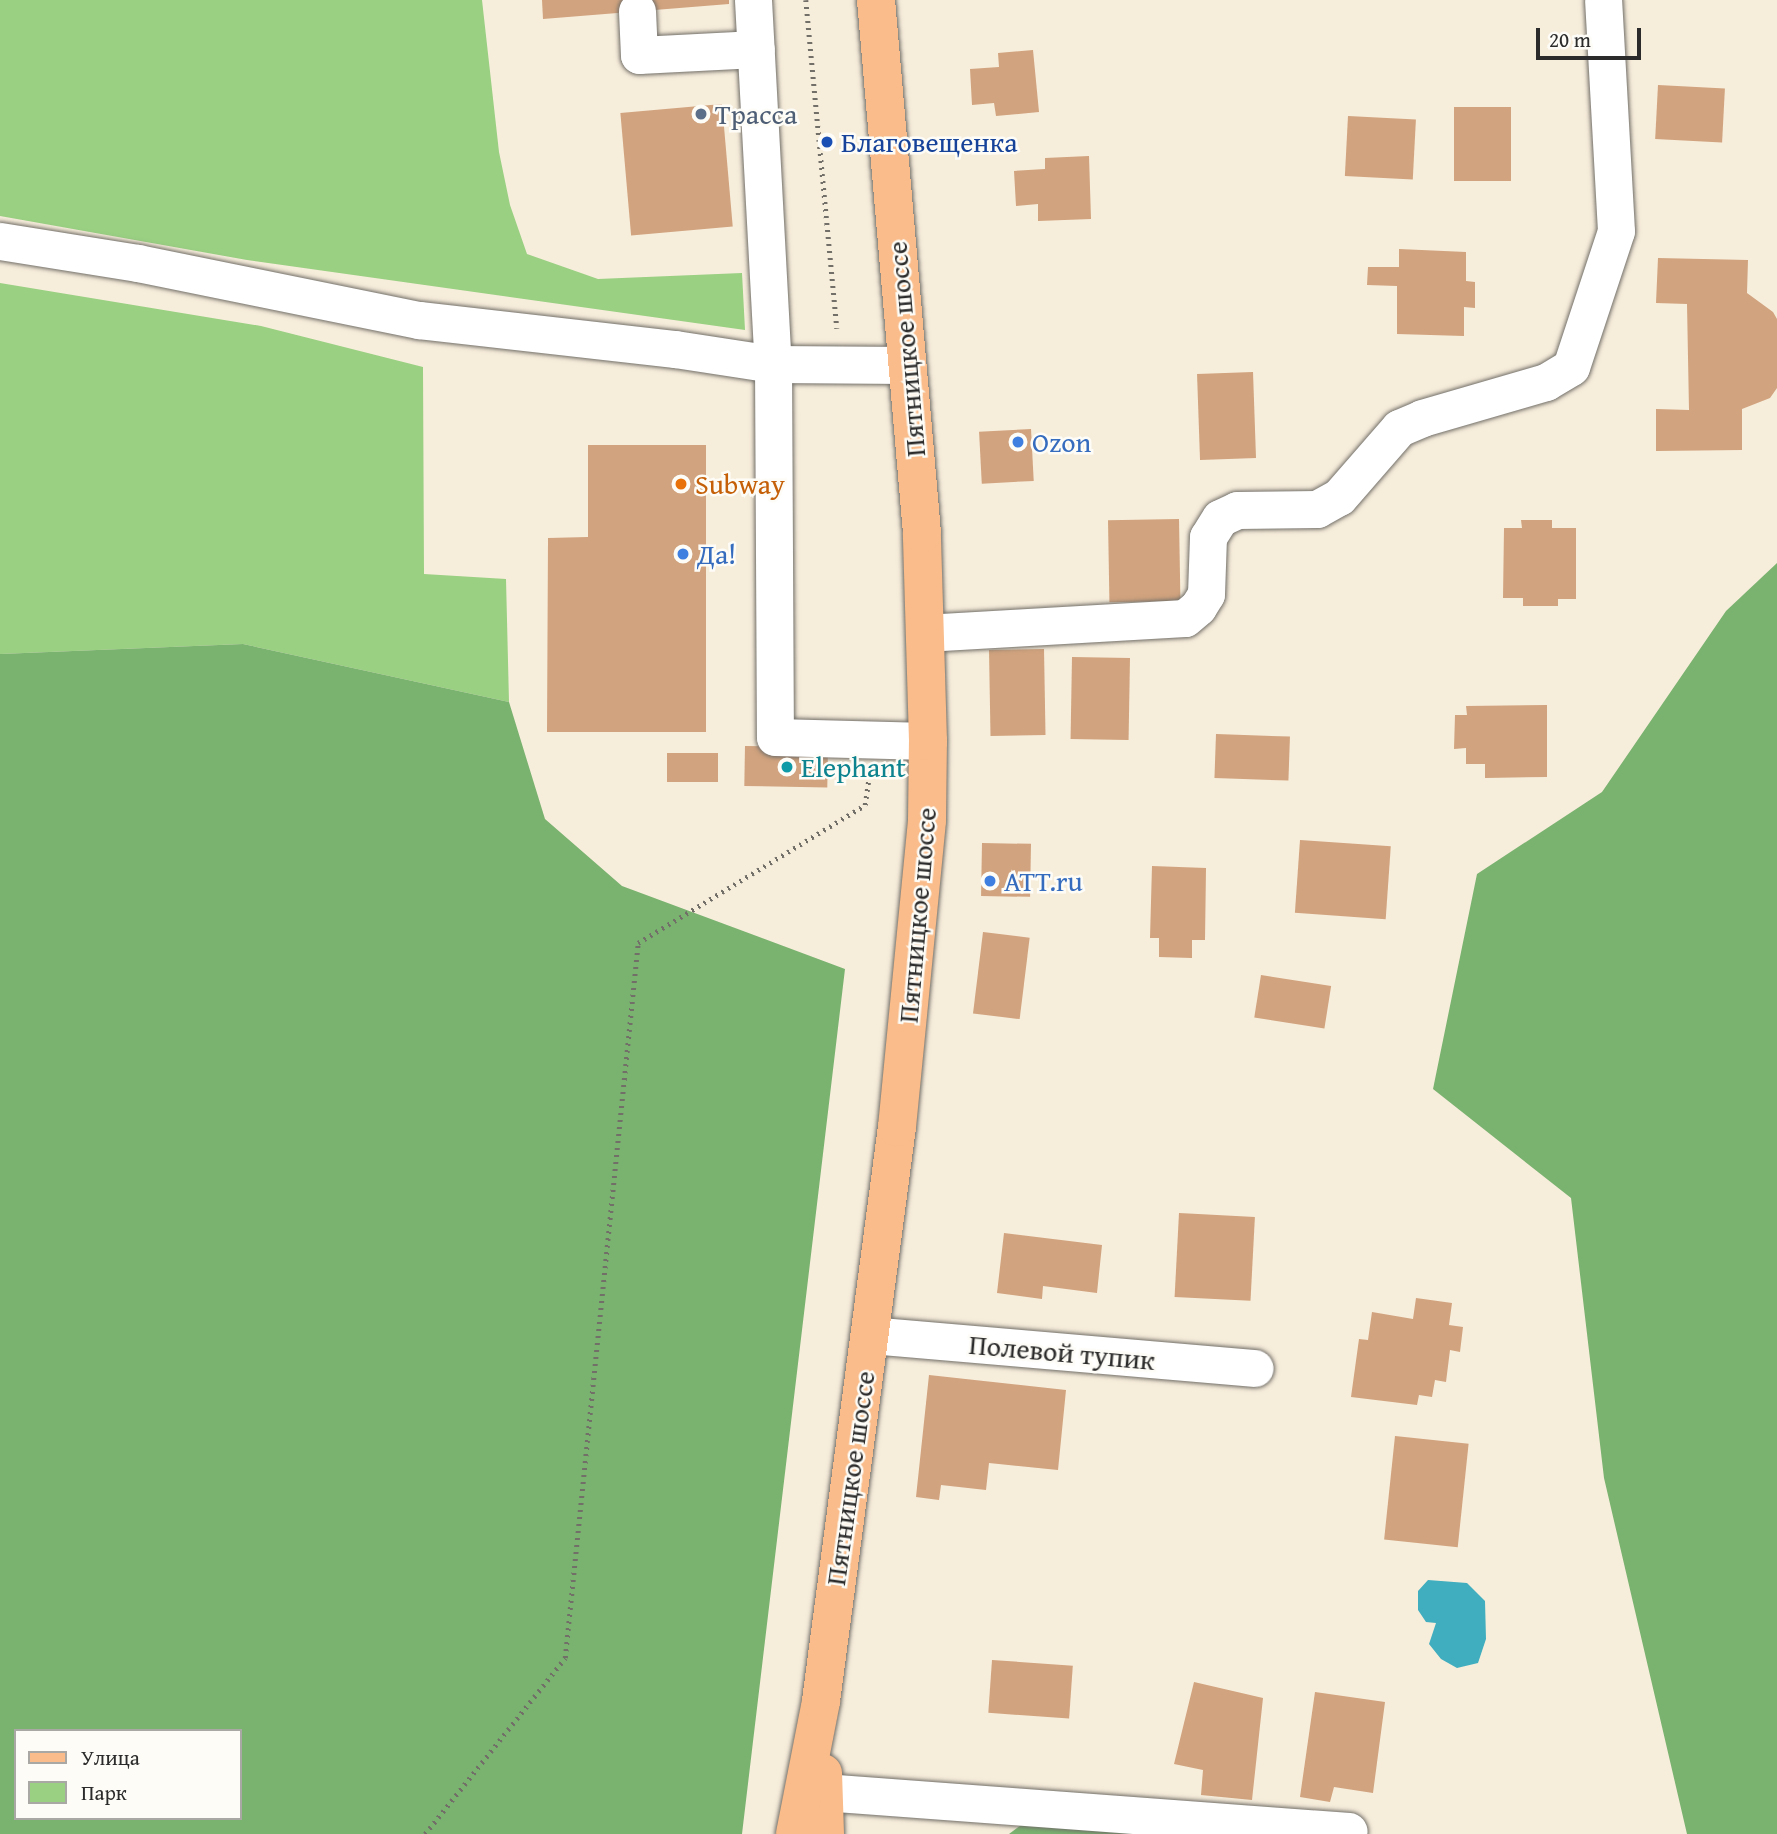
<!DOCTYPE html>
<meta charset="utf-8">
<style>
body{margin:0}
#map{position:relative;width:1777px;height:1834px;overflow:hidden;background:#f7eddb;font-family:"Gentium Book Plus",serif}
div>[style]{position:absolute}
.green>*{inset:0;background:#99d082}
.forest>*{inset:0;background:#7ab270}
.water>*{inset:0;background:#40aebe}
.building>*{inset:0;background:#d1a37e;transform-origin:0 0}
.path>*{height:4.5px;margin-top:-2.25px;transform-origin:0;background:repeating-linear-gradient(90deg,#726f69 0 2px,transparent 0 7px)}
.roads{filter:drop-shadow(0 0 2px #726f69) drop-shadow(0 0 2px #726f69)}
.minor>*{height:37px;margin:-18.5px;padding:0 18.5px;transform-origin:18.5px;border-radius:18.5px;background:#fff}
.major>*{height:38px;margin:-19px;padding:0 19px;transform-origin:19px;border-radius:19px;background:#f9bc8a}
.dots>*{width:19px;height:19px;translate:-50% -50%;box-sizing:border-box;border:4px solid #fdfcf7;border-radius:50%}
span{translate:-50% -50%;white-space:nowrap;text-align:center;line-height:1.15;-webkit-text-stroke:5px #fdfcf7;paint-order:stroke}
.service-label{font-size:28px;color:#4e5e75}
.left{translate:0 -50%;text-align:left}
.transit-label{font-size:28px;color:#164399}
.street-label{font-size:28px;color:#2b2b2b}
.shop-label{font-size:28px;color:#366cbe}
.food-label{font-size:28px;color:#c56008}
.culture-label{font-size:28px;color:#0d838f}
.legend{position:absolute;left:14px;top:1729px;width:228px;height:91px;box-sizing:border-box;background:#fdfcf7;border:2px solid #a9a8a5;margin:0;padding:9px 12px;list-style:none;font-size:21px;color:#2b2b2b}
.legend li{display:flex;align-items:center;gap:14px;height:35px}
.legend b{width:35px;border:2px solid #a9a8a5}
.scale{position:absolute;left:1536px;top:28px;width:105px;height:32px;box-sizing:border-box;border:4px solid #2b2b2b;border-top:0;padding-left:9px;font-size:21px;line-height:24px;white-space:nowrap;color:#2b2b2b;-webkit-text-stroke:5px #fdfcf7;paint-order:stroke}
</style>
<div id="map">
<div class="green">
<div style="clip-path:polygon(0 0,482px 0,499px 152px,510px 205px,527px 254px,598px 279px,742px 273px,745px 330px,247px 260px,0 216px)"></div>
<div style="clip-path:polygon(0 283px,261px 326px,423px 367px,424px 574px,506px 579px,509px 702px,243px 644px,0 654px)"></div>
</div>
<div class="forest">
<div style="clip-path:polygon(1777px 563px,1777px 1834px,1687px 1834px,1604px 1478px,1571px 1198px,1433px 1089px,1477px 874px,1602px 792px,1726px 611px)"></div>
<div style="clip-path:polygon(evenodd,243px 644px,509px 702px,545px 819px,622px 886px,845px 969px,742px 1834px,0 1834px,0 654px,243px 644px,16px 1731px,240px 1731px,240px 1818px,16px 1818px,16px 1731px)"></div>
<div style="clip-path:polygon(1032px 1817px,1307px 1834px,1009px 1834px)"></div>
</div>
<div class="water">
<div style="clip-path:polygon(1428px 1580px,1467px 1583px,1485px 1601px,1486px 1639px,1478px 1663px,1457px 1668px,1441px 1659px,1429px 1644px,1436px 1623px,1426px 1622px,1418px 1610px,1418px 1591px)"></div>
</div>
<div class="building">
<div style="clip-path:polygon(542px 0,729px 0,729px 4px,543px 19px)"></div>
<div style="clip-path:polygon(1033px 50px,1039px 112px,996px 116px,994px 103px,972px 105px,970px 69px,999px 67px,998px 53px)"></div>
<div style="left:1658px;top:85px;width:67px;height:54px;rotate:3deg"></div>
<div style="left:722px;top:104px;width:123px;height:102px;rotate:85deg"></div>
<div style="left:1454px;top:107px;width:57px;height:74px"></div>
<div style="left:1348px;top:116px;width:68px;height:60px;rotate:3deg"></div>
<div style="clip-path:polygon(1089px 156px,1091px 219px,1038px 221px,1038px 204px,1016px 206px,1014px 171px,1045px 169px,1045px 158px)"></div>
<div style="clip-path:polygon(1399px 249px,1466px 252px,1466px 281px,1475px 282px,1475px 308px,1464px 307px,1464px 336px,1397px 334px,1397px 286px,1367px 285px,1368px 267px,1399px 267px)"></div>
<div style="clip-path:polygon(1658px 258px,1748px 260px,1747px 293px,1773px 312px,1777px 319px,1777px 388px,1770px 398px,1742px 409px,1742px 450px,1656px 451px,1656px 409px,1689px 410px,1687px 304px,1656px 303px)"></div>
<div style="left:1253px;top:372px;width:86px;height:56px;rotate:88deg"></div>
<div style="left:1031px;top:429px;width:52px;height:52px;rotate:87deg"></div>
<div style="clip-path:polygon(588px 445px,706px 445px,706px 732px,547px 732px,548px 538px,588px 537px)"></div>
<div style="left:1179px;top:519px;width:82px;height:71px;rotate:89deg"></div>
<div style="clip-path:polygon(1521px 520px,1552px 520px,1552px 528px,1576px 528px,1576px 599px,1558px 599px,1558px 606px,1523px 606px,1523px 598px,1503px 598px,1504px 528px,1522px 528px)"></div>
<div style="left:1044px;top:649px;width:86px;height:55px;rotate:89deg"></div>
<div style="left:1072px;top:657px;width:58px;height:82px;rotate:1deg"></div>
<div style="clip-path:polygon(1547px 705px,1547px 777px,1485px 778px,1485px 764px,1466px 764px,1466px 748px,1454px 749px,1455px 715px,1467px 715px,1466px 706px)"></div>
<div style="left:1216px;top:734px;width:74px;height:44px;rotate:2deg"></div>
<div style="left:745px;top:746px;width:83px;height:40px;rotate:1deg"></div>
<div style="left:667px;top:753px;width:51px;height:29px"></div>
<div style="left:1300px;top:840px;width:91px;height:73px;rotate:4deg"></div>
<div style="left:982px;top:843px;width:49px;height:53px;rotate:1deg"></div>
<div style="clip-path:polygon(1152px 866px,1206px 868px,1205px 940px,1192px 940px,1192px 958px,1159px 957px,1159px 938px,1150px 938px)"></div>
<div style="left:983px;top:932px;width:47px;height:82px;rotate:7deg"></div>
<div style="left:1261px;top:975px;width:71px;height:43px;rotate:9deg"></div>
<div style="left:1179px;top:1213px;width:76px;height:84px;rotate:3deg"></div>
<div style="clip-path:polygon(1004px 1233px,1102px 1245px,1097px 1293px,1043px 1286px,1042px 1299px,997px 1293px)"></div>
<div style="clip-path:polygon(1416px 1298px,1452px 1303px,1449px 1325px,1463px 1327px,1460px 1352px,1450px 1350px,1446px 1382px,1435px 1380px,1432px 1397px,1419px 1395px,1417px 1405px,1351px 1397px,1359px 1339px,1368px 1340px,1372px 1312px,1413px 1319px)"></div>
<div style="clip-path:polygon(929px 1375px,1066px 1390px,1058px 1470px,989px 1463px,986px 1490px,941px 1485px,939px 1500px,916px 1497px)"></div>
<div style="left:1395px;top:1436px;width:74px;height:104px;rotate:6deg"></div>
<div style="left:992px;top:1660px;width:81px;height:53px;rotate:4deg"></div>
<div style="clip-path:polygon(1194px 1682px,1263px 1698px,1252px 1800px,1201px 1795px,1203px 1770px,1174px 1764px)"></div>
<div style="clip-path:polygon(1315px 1692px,1385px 1702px,1373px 1793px,1334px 1787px,1330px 1802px,1300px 1797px)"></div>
</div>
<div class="path">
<div style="left:806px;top:0;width:330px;rotate:84.6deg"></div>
<div style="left:425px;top:1834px;width:225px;rotate:-51.5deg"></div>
<div style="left:565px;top:1658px;width:719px;rotate:-84.17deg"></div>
<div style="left:638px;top:943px;width:266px;rotate:-31.3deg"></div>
<div style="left:865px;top:805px;width:29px;rotate:-82deg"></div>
</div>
<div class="roads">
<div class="minor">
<div style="left:753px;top:0;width:365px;rotate:86.9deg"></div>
<div style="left:773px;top:364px;width:373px;rotate:89.7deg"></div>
<div style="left:775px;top:737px;width:153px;rotate:1.5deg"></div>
<div style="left:637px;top:11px;width:44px;rotate:87.4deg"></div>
<div style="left:639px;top:55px;width:117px;rotate:-2.9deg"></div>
<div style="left:0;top:241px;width:140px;rotate:9.1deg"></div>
<div style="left:138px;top:263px;width:287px;rotate:11.5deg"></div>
<div style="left:419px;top:320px;width:258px;rotate:6.5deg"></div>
<div style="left:675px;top:349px;width:99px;rotate:8.7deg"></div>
<div style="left:773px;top:364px;width:134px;rotate:0.4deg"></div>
<div style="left:924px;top:633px;width:261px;rotate:-3.3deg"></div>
<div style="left:1185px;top:618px;width:17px;rotate:-40deg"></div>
<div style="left:1198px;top:607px;width:15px;rotate:-58deg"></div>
<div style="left:1206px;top:594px;width:57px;rotate:-88deg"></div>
<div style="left:1208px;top:537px;width:22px;rotate:-58deg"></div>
<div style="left:1220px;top:518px;width:19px;rotate:-25deg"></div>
<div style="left:1237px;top:510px;width:80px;rotate:-0.7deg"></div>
<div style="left:1317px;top:509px;width:25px;rotate:-29deg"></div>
<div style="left:1339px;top:497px;width:91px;rotate:-49deg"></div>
<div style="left:1399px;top:428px;width:25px;rotate:-23deg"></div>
<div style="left:1422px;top:418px;width:129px;rotate:-16.2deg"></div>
<div style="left:1546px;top:382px;width:29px;rotate:-31deg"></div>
<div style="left:1571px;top:367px;width:143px;rotate:-71.7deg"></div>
<div style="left:1616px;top:231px;width:231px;rotate:-93.2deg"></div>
<div style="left:869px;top:1335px;width:387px;rotate:4.9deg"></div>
<div style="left:823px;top:1792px;width:527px;rotate:4.24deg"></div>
</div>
<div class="major">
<div style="left:823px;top:1773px;width:61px;rotate:88.1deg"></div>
<div style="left:795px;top:1834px;width:136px;rotate:-78.9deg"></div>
<div style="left:821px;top:1701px;width:579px;rotate:-82.46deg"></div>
<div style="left:897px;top:1127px;width:308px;rotate:-84.4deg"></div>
<div style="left:927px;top:820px;width:79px;rotate:-89.3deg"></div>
<div style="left:928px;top:741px;width:208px;rotate:-91.7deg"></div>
<div style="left:922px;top:533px;width:535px;rotate:-94.93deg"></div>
</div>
</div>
<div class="dots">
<div style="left:701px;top:114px;background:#5c6f8a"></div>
<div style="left:827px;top:142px;background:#1a4fb4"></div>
<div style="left:1018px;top:442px;background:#3f7fe0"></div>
<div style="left:681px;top:484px;background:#e8710a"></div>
<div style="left:683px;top:554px;background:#3f7fe0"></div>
<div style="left:787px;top:767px;background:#0f9aa8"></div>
<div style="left:990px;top:881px;background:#3f7fe0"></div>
</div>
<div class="service-label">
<span class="left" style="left:715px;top:114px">Трасса</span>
</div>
<div class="transit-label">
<span class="left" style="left:841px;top:142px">Благовещенка</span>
</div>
<div class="street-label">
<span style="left:906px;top:349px;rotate:-95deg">Пятницкое шоссе</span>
<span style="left:917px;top:915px;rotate:-85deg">Пятницкое шоссе</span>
<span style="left:1062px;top:1352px;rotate:5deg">Полевой тупик</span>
<span style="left:850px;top:1478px;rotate:-82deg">Пятницкое шоссе</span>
</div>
<div class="shop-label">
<span class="left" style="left:1032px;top:442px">Ozon</span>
<span class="left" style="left:697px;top:554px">Да!</span>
<span class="left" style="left:1004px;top:881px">ATT.ru</span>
</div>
<div class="food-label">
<span class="left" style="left:695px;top:484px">Subway</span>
</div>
<div class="culture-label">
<span class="left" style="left:801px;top:767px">Elephant</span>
</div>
<ul class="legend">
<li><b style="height:9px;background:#f9bc8a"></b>Улица</li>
<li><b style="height:19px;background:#99d082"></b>Парк</li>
</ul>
<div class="scale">20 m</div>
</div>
